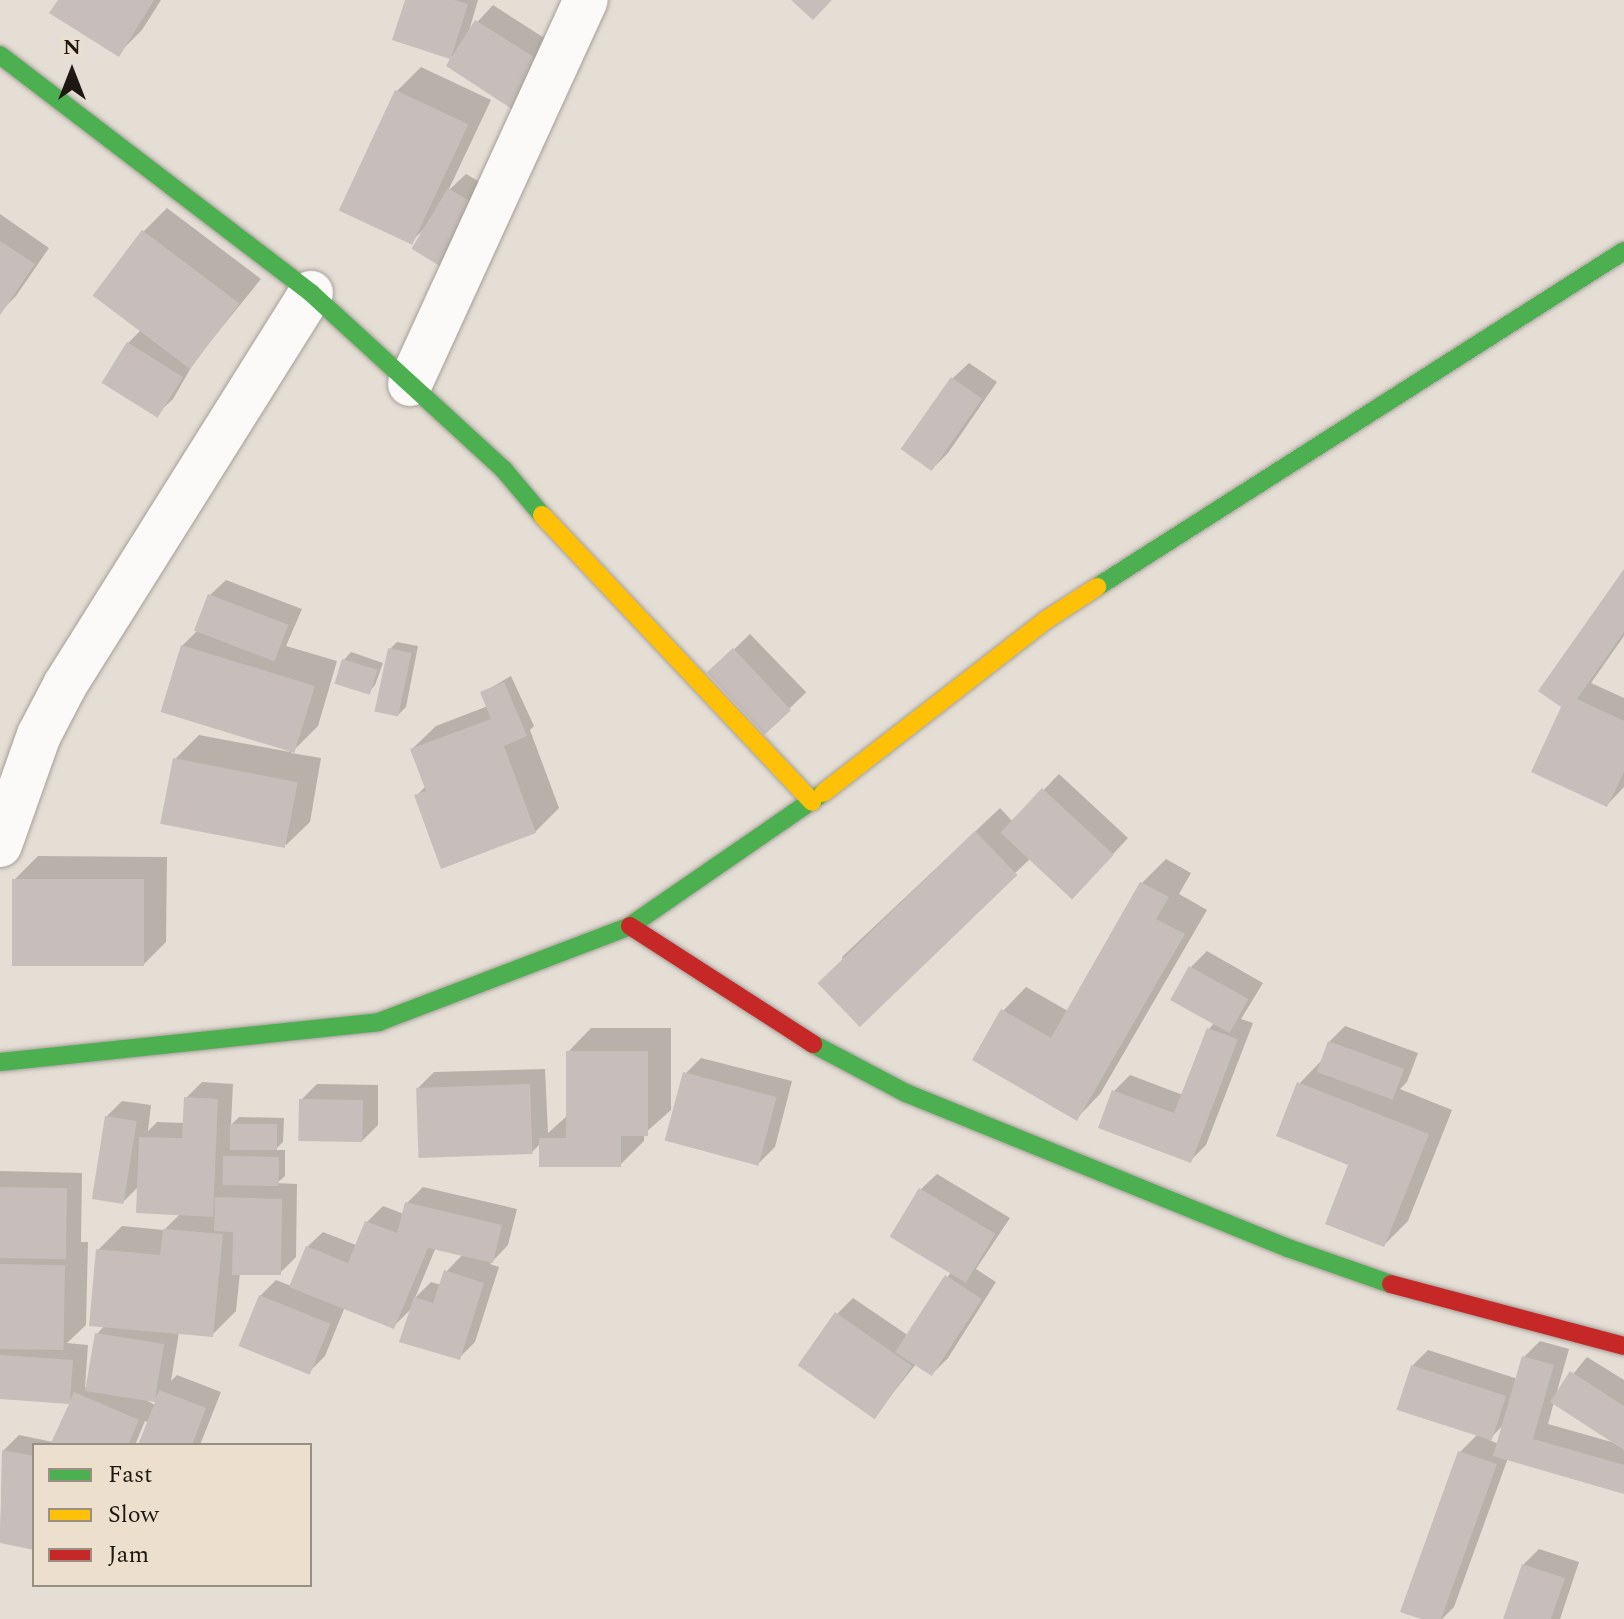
<!DOCTYPE html>
<style>
body{margin:0}
#map{position:relative;width:1624px;height:1619px;overflow:hidden;background:#e5ded5;font-family:Spectral,serif}
div>[style]{position:absolute}
.shadow>*{inset:0;background:#0003;transform-origin:0 0}
.building>*{inset:0;background:#c7bebb;transform-origin:0 0}
.roads{filter:drop-shadow(0 0 2px #a5a098) drop-shadow(0 0 2px #a5a098)}
.street>*{height:44px;margin:-22px;padding:0 22px;transform-origin:22px;border-radius:22px;background:#fbfaf9}
.fast>*{height:18px;margin:-9px;padding:0 9px;transform-origin:9px;border-radius:9px;background:#4caf50}
.slow>*{height:18px;margin:-9px;padding:0 9px;transform-origin:9px;border-radius:9px;background:#ffc107}
.jam>*{height:18px;margin:-9px;padding:0 9px;transform-origin:9px;border-radius:9px;background:#c62828}
span{translate:-50% -50%;white-space:nowrap;text-align:center;line-height:1.15;-webkit-text-stroke:6px #ecdfce;paint-order:stroke}
.legend{position:absolute;left:32px;top:1443px;width:280px;height:144px;box-sizing:border-box;background:#ecdfce;border:2px solid #998f83;margin:0;padding:10px 14px;list-style:none;font-size:24px;color:#1d1812}
.legend li{display:flex;align-items:center;gap:16px;height:40px}
.legend b{width:40px;border:2px solid #998f83}
.north{position:absolute;left:32px;top:32px;width:80px;height:80px;-webkit-text-stroke:6px #ecdfce;paint-order:stroke;rotate:0deg;font-size:22px;font-weight:700;line-height:32px;text-align:center;color:#1d1812}
.north::after{content:'';display:block;margin:auto;width:28px;height:36px;background:#1d1812;clip-path:polygon(50% 0,100% 100%,50% 72%,0 100%)}
</style>
<div id="map">
<div class="shadow">
<div style="clip-path:polygon(60px 0,161px 0,142px 30px,118px 54px)"></div>
<div style="clip-path:polygon(407px 0,478px 0,469px 31px,493px 5px,563px 50px,534px 94px,453px 57px,395px 39px)"></div>
<div style="clip-path:polygon(421px 67px,491px 100px,448px 191px,466px 174px,507px 198px,425px 228px,411px 242px,397px 91px)"></div>
<div style="clip-path:polygon(167px 208px,261px 279px,196px 359px,173px 399px,157px 414px,128px 343px,141px 330px,143px 232px)"></div>
<div style="clip-path:polygon(0 214px,49px 248px,16px 296px,0 312px)"></div>
<div style="clip-path:polygon(969px 363px,997px 382px,948px 453px,932px 469px,953px 378px)"></div>
<div style="clip-path:polygon(1624px 573px,1624px 636px,1591px 683px,1624px 698px,1624px 787px,1607px 805px,1533px 771px)"></div>
<div style="clip-path:polygon(226px 580px,302px 609px,286px 646px,337px 661px,318px 726px,291px 753px,321px 758px,310px 822px,286px 845px,175px 759px,199px 735px,290px 752px,182px 646px,198px 630px,210px 595px)"></div>
<div style="left:750px;top:634px;width:81px;height:56px;rotate:46deg"></div>
<div style="clip-path:polygon(397px 642px,418px 646px,406px 707px,398px 715px,390px 649px)"></div>
<div style="clip-path:polygon(351px 652px,383px 663px,375px 685px,368px 693px,344px 660px)"></div>
<div style="clip-path:polygon(511px 676px,534px 726px,530px 730px,559px 808px,535px 832px,416px 796px,426px 786px,412px 749px,436px 726px,488px 706px,482px 693px)"></div>
<div style="clip-path:polygon(1059px 774px,1128px 838px,1088px 881px,1031px 858px,858px 1022px,842px 957px,1000px 808px,1013px 822px)"></div>
<div style="clip-path:polygon(38px 856px,167px 857px,166px 942px,142px 966px,14px 880px)"></div>
<div style="clip-path:polygon(1166px 859px,1191px 873px,1179px 894px,1207px 910px,1100px 1094px,1077px 1118px,1003px 1011px,1026px 987px,1068px 1011px,1142px 883px)"></div>
<div style="clip-path:polygon(1207px 951px,1263px 983px,1241px 1019px,1253px 1023px,1206px 1145px,1190px 1161px,1100px 1127px,1114px 1091px,1130px 1075px,1183px 1095px,1209px 1029px,1214px 1023px,1191px 967px)"></div>
<div style="clip-path:polygon(1345px 1026px,1418px 1053px,1407px 1082px,1400px 1089px,1452px 1110px,1408px 1221px,1384px 1245px,1351px 1164px,1299px 1084px,1322px 1060px,1329px 1042px)"></div>
<div style="clip-path:polygon(591px 1028px,671px 1028px,671px 1110px,644px 1134px,644px 1141px,620px 1165px,541px 1143px,532px 1152px,418px 1088px,434px 1072px,545px 1069px,548px 1133px,568px 1115px,568px 1052px)"></div>
<div style="clip-path:polygon(701px 1058px,792px 1081px,775px 1147px,759px 1163px,685px 1074px)"></div>
<div style="clip-path:polygon(evenodd,202px 1082px,233px 1084px,231px 1125px,239px 1117px,284px 1118px,283px 1142px,275px 1150px,285px 1150px,285px 1176px,277px 1183px,297px 1184px,296px 1257px,280px 1273px,240px 1273px,236px 1311px,212px 1335px,179px 1332px,171px 1381px,177px 1375px,221px 1392px,200px 1445px,140px 1445px,149px 1423px,145px 1421px,135px 1445px,34px 1445px,34px 1548px,0 1541px,3px 1451px,19px 1435px,53px 1442px,72px 1402px,0 1397px,0 1171px,82px 1173px,81px 1242px,88px 1242px,86px 1325px,67px 1343px,88px 1345px,85px 1387px,88px 1388px,97px 1334px,105px 1325px,98px 1250px,122px 1226px,164px 1230px,181px 1213px,139px 1186px,124px 1201px,106px 1117px,122px 1101px,151px 1105px,148px 1131px,157px 1122px,185px 1123px,186px 1098px,202px 1082px,142px 1398px,157px 1400px,155px 1405px,142px 1398px)"></div>
<div style="clip-path:polygon(317px 1084px,378px 1085px,378px 1125px,362px 1141px,301px 1100px)"></div>
<div style="clip-path:polygon(937px 1174px,1010px 1218px,976px 1269px,996px 1282px,948px 1358px,932px 1374px,916px 1364px,874px 1417px,837px 1314px,853px 1298px,909px 1336px,951px 1272px,921px 1189px)"></div>
<div style="clip-path:polygon(evenodd,423px 1187px,517px 1209px,508px 1245px,490px 1264px,499px 1267px,475px 1342px,459px 1358px,412px 1308px,394px 1326px,345px 1307px,325px 1356px,309px 1372px,260px 1296px,276px 1280px,291px 1286px,307px 1247px,323px 1232px,356px 1245px,367px 1222px,383px 1206px,404px 1214px,407px 1203px,423px 1187px,436px 1247px,463px 1254px,446px 1272px,441px 1285px,431px 1282px,415px 1298px,436px 1247px)"></div>
<div style="clip-path:polygon(evenodd,1540px 1341px,1569px 1349px,1556px 1395px,1587px 1357px,1624px 1380px,1624px 1492px,1508px 1458px,1454px 1607px,1442px 1619px,1427px 1619px,1460px 1452px,1478px 1434px,1412px 1366px,1428px 1350px,1518px 1379px,1524px 1357px,1540px 1341px,1554px 1402px,1615px 1443px,1548px 1424px,1554px 1402px,1540px 1341px,1504px 1424px,1499px 1444px,1489px 1440px,1504px 1424px)"></div>
<div style="clip-path:polygon(1539px 1549px,1579px 1562px,1560px 1619px,1505px 1619px,1523px 1565px)"></div>
</div>
<div class="building">
<div style="clip-path:polygon(58px 0,154px 0,119px 57px,49px 13px)"></div>
<div style="clip-path:polygon(405px 0,454px 0,468px 4px,451px 58px,475px 20px,548px 66px,518px 113px,446px 66px,450px 59px,392px 40px)"></div>
<div style="clip-path:polygon(791px 0,832px 0,813px 20px)"></div>
<div style="left:395px;top:90px;width:81px;height:133px;rotate:25deg"></div>
<div style="left:448px;top:188px;width:51px;height:71px;rotate:31deg"></div>
<div style="left:142px;top:230px;width:122px;height:82px;rotate:37deg"></div>
<div style="clip-path:polygon(0 241px,35px 264px,0 315px)"></div>
<div style="left:127px;top:342px;width:66px;height:48px;rotate:32deg"></div>
<div style="left:951px;top:377px;width:38px;height:88px;rotate:35deg"></div>
<div style="clip-path:polygon(1624px 569px,1624px 632px,1577px 699px,1624px 721px,1624px 772px,1607px 807px,1531px 772px,1561px 707px,1538px 691px)"></div>
<div style="left:208px;top:594px;width:86px;height:39px;rotate:21deg"></div>
<div style="left:181px;top:645px;width:140px;height:70px;rotate:17deg"></div>
<div style="left:388px;top:648px;width:24px;height:65px;rotate:12deg"></div>
<div style="left:733px;top:648px;width:85px;height:36px;rotate:47deg"></div>
<div style="left:342px;top:659px;width:37px;height:26px;rotate:17deg"></div>
<div style="clip-path:polygon(504px 682px,527px 736px,504px 746px,536px 833px,441px 869px,414px 795px,426px 791px,410px 749px,491px 719px,480px 692px)"></div>
<div style="left:173px;top:758px;width:127px;height:67px;rotate:11deg"></div>
<div style="left:1042px;top:788px;width:98px;height:61px;rotate:43deg"></div>
<div style="left:975px;top:831px;width:61px;height:219px;rotate:46deg"></div>
<div style="left:12px;top:879px;width:132px;height:87px"></div>
<div style="clip-path:polygon(1140px 882px,1169px 897px,1156px 919px,1185px 934px,1077px 1121px,972px 1060px,1001px 1009px,1051px 1038px)"></div>
<div style="left:1189px;top:966px;width:68px;height:39px;rotate:29deg"></div>
<div style="clip-path:polygon(1207px 1028px,1238px 1039px,1191px 1163px,1098px 1128px,1112px 1090px,1174px 1113px)"></div>
<div style="left:1328px;top:1041px;width:81px;height:33px;rotate:20deg"></div>
<div style="clip-path:polygon(566px 1051px,648px 1051px,648px 1136px,621px 1136px,621px 1167px,539px 1167px,539px 1138px,566px 1138px)"></div>
<div style="left:683px;top:1072px;width:97px;height:71px;rotate:15deg"></div>
<div style="clip-path:polygon(1297px 1082px,1429px 1134px,1384px 1247px,1325px 1224px,1348px 1165px,1276px 1136px)"></div>
<div style="left:530px;top:1084px;width:70px;height:114px;rotate:88deg"></div>
<div style="clip-path:polygon(184px 1097px,218px 1099px,213px 1217px,136px 1213px,139px 1137px,182px 1138px)"></div>
<div style="left:299px;top:1099px;width:64px;height:42px;rotate:1deg"></div>
<div style="left:105px;top:1116px;width:32px;height:84px;rotate:9deg"></div>
<div style="left:230px;top:1124px;width:47px;height:26px"></div>
<div style="left:223px;top:1156px;width:56px;height:29px;rotate:1deg"></div>
<div style="left:0;top:1187px;width:67px;height:71px;rotate:1deg"></div>
<div style="left:919px;top:1188px;width:89px;height:57px;rotate:31deg"></div>
<div style="clip-path:polygon(215px 1197px,282px 1199px,281px 1275px,232px 1275px,233px 1232px,214px 1231px)"></div>
<div style="clip-path:polygon(405px 1202px,502px 1225px,493px 1263px,428px 1248px,394px 1329px,289px 1287px,306px 1246px,348px 1263px,365px 1221px,397px 1233px)"></div>
<div style="clip-path:polygon(163px 1229px,223px 1234px,213px 1337px,89px 1326px,96px 1249px,160px 1255px)"></div>
<div style="left:0;top:1264px;width:65px;height:85px;rotate:1deg"></div>
<div style="clip-path:polygon(444px 1270px,484px 1283px,460px 1360px,399px 1342px,414px 1297px,433px 1303px)"></div>
<div style="left:945px;top:1275px;width:44px;height:92px;rotate:33deg"></div>
<div style="left:259px;top:1295px;width:77px;height:55px;rotate:22deg"></div>
<div style="left:835px;top:1312px;width:94px;height:65px;rotate:35deg"></div>
<div style="clip-path:polygon(95px 1333px,164px 1344px,155px 1400px,159px 1390px,206px 1408px,192px 1445px,138px 1445px,155px 1402px,85px 1391px)"></div>
<div style="clip-path:polygon(0 1355px,73px 1360px,70px 1401px,74px 1392px,139px 1420px,128px 1445px,50px 1445px,69px 1404px,0 1399px)"></div>
<div style="clip-path:polygon(1522px 1356px,1554px 1365px,1533px 1439px,1624px 1465px,1624px 1494px,1493px 1456px)"></div>
<div style="left:1411px;top:1365px;width:100px;height:47px;rotate:18deg"></div>
<div style="clip-path:polygon(1570px 1371px,1624px 1406px,1624px 1450px,1550px 1402px)"></div>
<div style="clip-path:polygon(2px 1450px,34px 1456px,34px 1550px,0 1543px)"></div>
<div style="clip-path:polygon(1458px 1451px,1497px 1464px,1441px 1619px,1421px 1619px,1400px 1612px)"></div>
<div style="clip-path:polygon(1522px 1564px,1565px 1578px,1551px 1619px,1503px 1619px)"></div>
</div>
<div class="roads">
<div class="street">
<div style="left:410px;top:384px;width:422px;rotate:-65.4deg"></div>
<div style="left:0;top:845px;width:117px;rotate:-70.5deg"></div>
<div style="left:39px;top:735px;width:56px;rotate:-62.5deg"></div>
<div style="left:65px;top:685px;width:463px;rotate:-57.9deg"></div>
</div>
<div class="fast">
<div style="left:0;top:55px;width:392px;rotate:37.4deg"></div>
<div style="left:311px;top:293px;width:262px;rotate:42.5deg"></div>
<div style="left:504px;top:470px;width:59px;rotate:49.8deg"></div>
<div style="left:1097px;top:587px;width:625px;rotate:-32.52deg"></div>
<div style="left:813px;top:1044px;width:105px;rotate:27.8deg"></div>
<div style="left:906px;top:1093px;width:412px;rotate:22.1deg"></div>
<div style="left:1288px;top:1248px;width:109px;rotate:19.3deg"></div>
<div style="left:0;top:1062px;width:381px;rotate:-6deg"></div>
<div style="left:379px;top:1022px;width:269px;rotate:-20.9deg"></div>
<div style="left:630px;top:926px;width:234px;rotate:-34.6deg"></div>
</div>
<div class="slow">
<div style="left:542px;top:515px;width:394px;rotate:46.7deg"></div>
<div style="left:823px;top:793px;width:282px;rotate:-37.8deg"></div>
<div style="left:1046px;top:620px;width:61px;rotate:-32.9deg"></div>
</div>
<div class="jam">
<div style="left:630px;top:926px;width:218px;rotate:32.8deg"></div>
<div style="left:1391px;top:1284px;width:241px;rotate:14.9deg"></div>
</div>
</div>
<ul class="legend">
<li><b style="height:10px;background:#4caf50"></b>Fast</li>
<li><b style="height:10px;background:#ffc107"></b>Slow</li>
<li><b style="height:10px;background:#c62828"></b>Jam</li>
</ul>
<div class="north">N</div>
</div>
